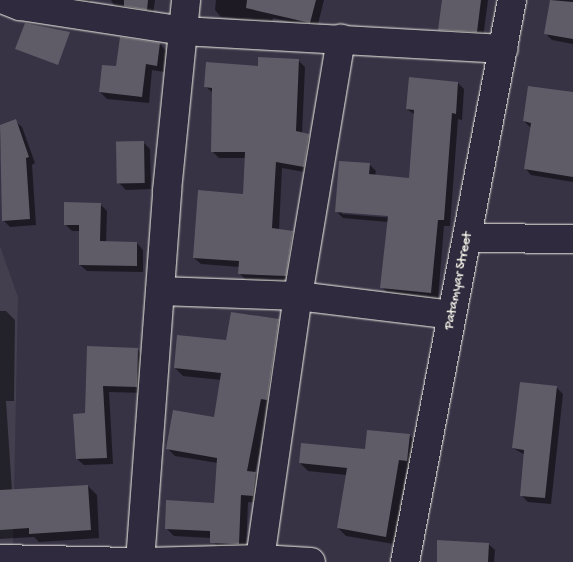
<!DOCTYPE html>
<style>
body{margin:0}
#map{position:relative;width:573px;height:562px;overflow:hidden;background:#373244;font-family:"Gochi Hand",sans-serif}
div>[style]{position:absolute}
.built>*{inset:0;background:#433f4e}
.shadow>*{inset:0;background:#0007}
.building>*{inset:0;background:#5f5c67;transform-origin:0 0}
.roads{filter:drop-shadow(0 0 1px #f4f1e8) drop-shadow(0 0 1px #f4f1e8)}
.minor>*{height:28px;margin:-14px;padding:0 14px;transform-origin:14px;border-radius:14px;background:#2f2a3d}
span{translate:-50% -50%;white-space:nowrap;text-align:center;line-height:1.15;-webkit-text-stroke:4px #2f2a3d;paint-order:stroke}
.street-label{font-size:14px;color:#f4f1e8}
</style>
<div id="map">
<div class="built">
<div style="clip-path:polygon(0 246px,18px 297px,13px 547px,0 547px)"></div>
</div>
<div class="shadow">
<div style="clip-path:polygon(71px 0,91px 0,88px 6px)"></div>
<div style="clip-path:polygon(111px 0,155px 0,153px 15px,117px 10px)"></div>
<div style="clip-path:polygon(216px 0,324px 0,317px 28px,273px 18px,272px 23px,221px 17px,215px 10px)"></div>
<div style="clip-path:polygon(444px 0,488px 0,483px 38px,446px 36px,440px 29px)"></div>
<div style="clip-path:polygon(552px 0,573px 0,573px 44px,552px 40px,546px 34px)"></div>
<div style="clip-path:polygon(160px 44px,166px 51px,164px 72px,152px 70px,149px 103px,107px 99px,100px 92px,117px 67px)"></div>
<div style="clip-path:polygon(299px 61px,305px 67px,302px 134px,315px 141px,310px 173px,282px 168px,279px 230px,293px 232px,299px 238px,292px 282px,246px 280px,239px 273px,240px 267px,201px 264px,194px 258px,244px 195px,246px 158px,219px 158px,212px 151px,213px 93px,205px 86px,259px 67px)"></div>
<div style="clip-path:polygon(evenodd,458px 83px,464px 89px,462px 120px,458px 119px,450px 226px,444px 226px,438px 299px,388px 294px,382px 287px,388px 222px,343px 218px,336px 211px,369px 164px,376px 171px,375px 176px,410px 179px,415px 115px,407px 109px,458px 83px,342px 211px,394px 215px,394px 218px,342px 214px,342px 211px)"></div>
<div style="clip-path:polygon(573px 93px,573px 182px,531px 175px,525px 168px,531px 128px,524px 121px)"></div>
<div style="clip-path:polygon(15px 121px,22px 127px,35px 163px,32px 165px,36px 225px,10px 227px,3px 220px,0 126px)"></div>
<div style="clip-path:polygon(143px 142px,150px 149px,151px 189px,126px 190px,119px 183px)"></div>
<div style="clip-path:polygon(100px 204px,107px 211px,106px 243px,137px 243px,143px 250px,143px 272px,87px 271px,80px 265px,81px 231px,72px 231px,65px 224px)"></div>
<div style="clip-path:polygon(0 311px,6px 311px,15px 320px,14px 401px,6px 401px,12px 491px,88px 486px,97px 495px,99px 538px,39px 542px,34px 537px,0 539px)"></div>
<div style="clip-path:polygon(278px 320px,286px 328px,255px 473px,263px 480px,261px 503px,248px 502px,246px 551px,219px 550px,211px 538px,174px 536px,166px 528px,215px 504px,218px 463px,175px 456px,168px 449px,215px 418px,221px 380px,183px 376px,175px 368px)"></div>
<div style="clip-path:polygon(89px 347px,138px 350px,144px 356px,143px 393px,109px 392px,113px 464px,84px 465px,77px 459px,86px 414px)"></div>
<div style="clip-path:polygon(556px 387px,563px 394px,551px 504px,528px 502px,521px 495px,525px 455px,513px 448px)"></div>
<div style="clip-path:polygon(409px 435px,417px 443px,415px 469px,407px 468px,394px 544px,346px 536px,338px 528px,347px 475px,308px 471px,300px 463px,366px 451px)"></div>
<div style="clip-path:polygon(488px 544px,495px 550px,494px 562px,438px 562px)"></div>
</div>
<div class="building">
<div style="clip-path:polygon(124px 0,148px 0,147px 10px,124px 6px)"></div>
<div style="clip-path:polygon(247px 0,316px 0,310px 23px,246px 8px)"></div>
<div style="clip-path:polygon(442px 0,481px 0,477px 32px,438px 30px)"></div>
<div style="clip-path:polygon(550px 0,573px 2px,573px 39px,544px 34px)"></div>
<div style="clip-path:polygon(25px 23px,70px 32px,58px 65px,15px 49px)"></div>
<div style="clip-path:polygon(120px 37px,160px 43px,157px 66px,146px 64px,142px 97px,99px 92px,102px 65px,116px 66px)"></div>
<div style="clip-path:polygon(258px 57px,299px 59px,296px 131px,309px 134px,304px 167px,276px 162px,272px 228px,293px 231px,286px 276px,238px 274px,239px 261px,193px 258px,198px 190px,243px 194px,245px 152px,211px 152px,212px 88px,204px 87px,206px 62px,258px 66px)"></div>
<div style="clip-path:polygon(409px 77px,458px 82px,456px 114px,452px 113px,444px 220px,438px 220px,431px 293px,380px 288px,388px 216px,335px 212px,339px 161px,370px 163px,369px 174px,409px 178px,414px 110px,406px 109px)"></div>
<div style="clip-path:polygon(528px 86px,573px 92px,573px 177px,524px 169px,531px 123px,523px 121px)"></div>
<div style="clip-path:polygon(16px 119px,29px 157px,26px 158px,30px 219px,2px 221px,0 125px)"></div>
<div style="left:144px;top:141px;width:42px;height:28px;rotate:89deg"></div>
<div style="clip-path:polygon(64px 202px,101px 203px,100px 241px,137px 242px,137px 266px,79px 265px,79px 225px,64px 225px)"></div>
<div style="clip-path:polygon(231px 312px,279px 319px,267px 400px,261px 399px,247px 471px,256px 472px,253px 496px,241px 495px,239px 544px,210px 543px,210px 531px,165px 529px,166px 500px,214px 503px,217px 458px,166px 449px,173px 410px,214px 417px,221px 373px,174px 368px,177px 335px,226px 340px)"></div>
<div style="clip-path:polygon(87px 346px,138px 348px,137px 387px,103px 386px,107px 458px,76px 459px,73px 414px,85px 413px)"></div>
<div style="clip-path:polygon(520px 382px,557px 386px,545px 498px,520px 496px,524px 450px,512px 448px)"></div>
<div style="clip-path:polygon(367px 430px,410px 434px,407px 461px,399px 460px,386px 537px,337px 528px,347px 468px,299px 463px,301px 443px,365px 449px)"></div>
<div style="clip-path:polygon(88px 485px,91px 530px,29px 534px,29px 528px,0 530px,0 490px)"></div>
<div style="clip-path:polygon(437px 540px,489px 543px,488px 562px,437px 562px)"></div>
</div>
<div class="roads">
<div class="minor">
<div style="left:4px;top:0;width:17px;rotate:21deg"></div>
<div style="left:20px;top:6px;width:165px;rotate:8.7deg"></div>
<div style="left:183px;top:31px;width:321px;rotate:3.2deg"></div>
<div style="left:467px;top:238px;width:106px;rotate:0.5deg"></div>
<div style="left:160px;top:291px;width:138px;rotate:2.1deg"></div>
<div style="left:298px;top:296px;width:155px;rotate:7deg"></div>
<div style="left:0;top:559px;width:134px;rotate:1.3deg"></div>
<div style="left:260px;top:559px;width:266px;rotate:-81.8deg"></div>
<div style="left:298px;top:296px;width:261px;rotate:-80.5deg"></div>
<div style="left:140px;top:562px;width:372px;rotate:-85.8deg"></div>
<div style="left:167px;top:191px;width:192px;rotate:-84.3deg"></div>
<div style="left:144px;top:562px;width:116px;rotate:-1.5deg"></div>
<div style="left:260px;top:559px;width:51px;rotate:3.4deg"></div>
<div style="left:405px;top:562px;width:572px;rotate:-79.22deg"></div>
</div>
</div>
<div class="street-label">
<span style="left:459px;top:281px;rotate:-79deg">Patamyar Street</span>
</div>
</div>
